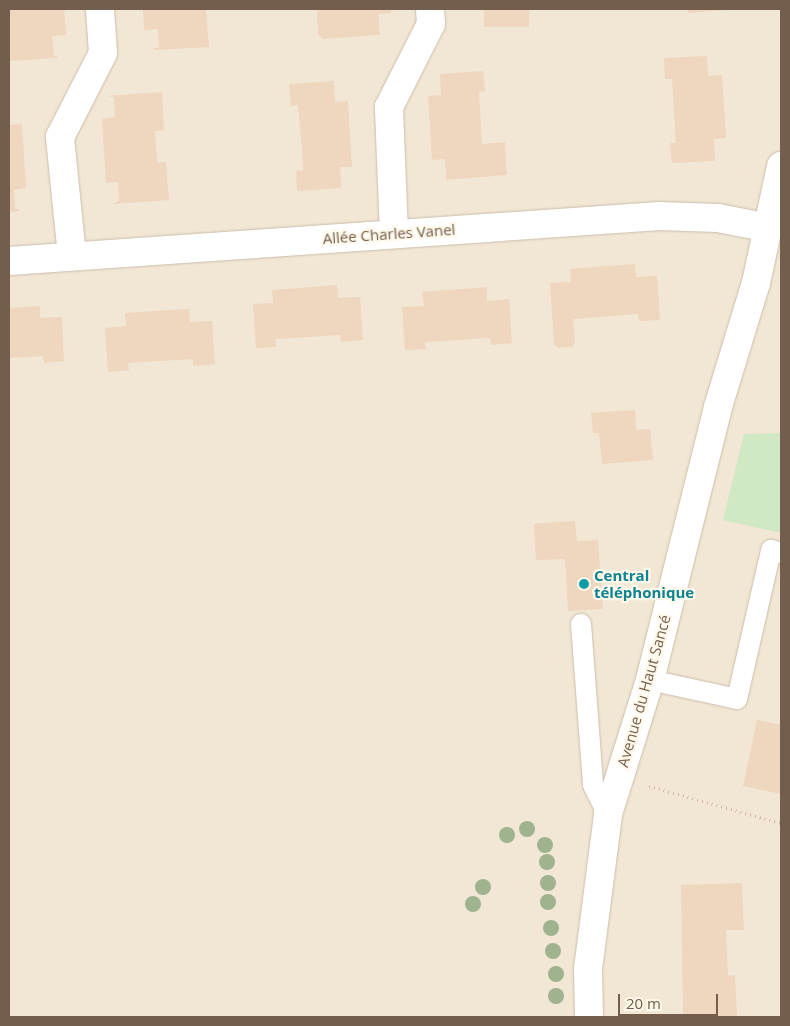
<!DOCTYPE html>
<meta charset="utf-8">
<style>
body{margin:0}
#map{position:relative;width:790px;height:1026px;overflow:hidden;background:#fbf4e5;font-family:"Open Sans",sans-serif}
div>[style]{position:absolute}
.residential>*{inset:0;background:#f2e7d4;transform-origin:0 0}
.green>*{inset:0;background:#d0e8c4}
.building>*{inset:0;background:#efd6be;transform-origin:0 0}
.path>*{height:3px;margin-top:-1.5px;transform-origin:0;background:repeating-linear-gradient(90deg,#d4b9a1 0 1px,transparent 0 5px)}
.roads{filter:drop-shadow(0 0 1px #ccbdac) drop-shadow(0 0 1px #ccbdac)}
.service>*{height:20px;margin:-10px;padding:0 10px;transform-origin:10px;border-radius:10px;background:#fff}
.minor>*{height:28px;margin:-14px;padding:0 14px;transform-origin:14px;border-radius:14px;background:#fff}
.trees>*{width:16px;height:16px;margin:-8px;border-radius:50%;background:#9fb38e}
.dots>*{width:14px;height:14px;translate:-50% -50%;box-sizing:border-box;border:2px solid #fef8eb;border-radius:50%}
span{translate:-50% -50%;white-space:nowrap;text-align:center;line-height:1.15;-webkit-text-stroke:4.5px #fef8eb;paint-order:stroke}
.street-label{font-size:15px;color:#735d4c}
.culture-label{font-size:15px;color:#0d838f;font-weight:700}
.left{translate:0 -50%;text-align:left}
.frame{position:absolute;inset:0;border:10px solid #735d4c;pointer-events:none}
.scale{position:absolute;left:618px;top:994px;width:100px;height:22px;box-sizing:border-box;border:2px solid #735d4c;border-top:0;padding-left:6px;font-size:15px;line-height:18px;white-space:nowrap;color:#735d4c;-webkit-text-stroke:4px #fef8eb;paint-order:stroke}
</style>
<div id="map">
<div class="residential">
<div style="left:9px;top:9px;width:772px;height:1008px"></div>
</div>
<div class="green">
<div style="clip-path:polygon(781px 433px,781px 533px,723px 520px,744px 434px)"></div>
</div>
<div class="building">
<div style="clip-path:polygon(10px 9px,64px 9px,66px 35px,52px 36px,54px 56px,57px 56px,58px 58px,9px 61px)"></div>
<div style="clip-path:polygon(143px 9px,206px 9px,209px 47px,154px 50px,154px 48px,159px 48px,158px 29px,144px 30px)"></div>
<div style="clip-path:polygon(319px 9px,391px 9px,391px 13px,378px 14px,380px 35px,323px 39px,318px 34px,317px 11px)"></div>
<div style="left:484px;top:9px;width:45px;height:18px"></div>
<div style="clip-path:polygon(688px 9px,725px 9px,725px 10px,688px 13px)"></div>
<div style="clip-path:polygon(707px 56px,708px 76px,722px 75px,726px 138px,714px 139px,715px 161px,672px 163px,670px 143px,676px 143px,672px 79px,665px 79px,664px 58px)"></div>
<div style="clip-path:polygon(483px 71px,485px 91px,479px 92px,482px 144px,505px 142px,507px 175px,446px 180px,445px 159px,432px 160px,428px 96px,441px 95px,440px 74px)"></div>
<div style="clip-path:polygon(334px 81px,335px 102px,348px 101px,352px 167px,340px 167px,341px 188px,297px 191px,296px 171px,303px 170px,301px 137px,298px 105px,291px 106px,289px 84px)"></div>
<div style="clip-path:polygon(162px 92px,164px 130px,155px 131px,157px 163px,166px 162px,169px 200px,112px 204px,119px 201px,118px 182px,106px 183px,102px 119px,115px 117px,114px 97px,105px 96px)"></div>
<div style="clip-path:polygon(22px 124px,26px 188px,14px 190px,15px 209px,19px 209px,19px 211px,9px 212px,9px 125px)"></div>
<div style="clip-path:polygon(635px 264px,636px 277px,657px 276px,660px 320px,639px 321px,638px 314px,573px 319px,575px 342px,572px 347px,558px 348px,554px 344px,550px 283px,571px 282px,570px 269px)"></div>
<div style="clip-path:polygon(337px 285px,338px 298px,360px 297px,363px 340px,341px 342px,340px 335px,308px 337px,275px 339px,276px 347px,256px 348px,253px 304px,273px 303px,272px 290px)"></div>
<div style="clip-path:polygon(487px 287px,487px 301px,509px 299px,512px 343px,491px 345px,490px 338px,425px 342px,426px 349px,405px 350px,402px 307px,424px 306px,422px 292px)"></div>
<div style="clip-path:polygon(40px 306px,40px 318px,62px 317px,64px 361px,44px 363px,43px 356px,9px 358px,9px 308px)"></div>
<div style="clip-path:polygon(189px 309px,190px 322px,212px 321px,215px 364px,193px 366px,193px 359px,160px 361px,128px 363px,129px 370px,108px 372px,105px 328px,126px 326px,125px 313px)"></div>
<div style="clip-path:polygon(635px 410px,636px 430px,650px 429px,653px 460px,602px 464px,599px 433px,593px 433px,591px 413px)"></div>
<div style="clip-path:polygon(575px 521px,577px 541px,598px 540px,603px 609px,568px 611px,565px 559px,536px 560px,534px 524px)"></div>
<div style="clip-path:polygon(757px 720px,781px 725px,781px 794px,743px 786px)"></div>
<div style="clip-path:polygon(742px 883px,744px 930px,726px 930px,728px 976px,735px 975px,737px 1017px,683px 1017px,681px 885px)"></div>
</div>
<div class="path">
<div style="left:649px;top:786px;width:137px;rotate:15.7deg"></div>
</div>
<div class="roads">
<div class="service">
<div style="left:581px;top:624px;width:161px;rotate:85.7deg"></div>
<div style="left:593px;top:785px;width:33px;rotate:63deg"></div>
<div style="left:650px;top:680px;width:89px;rotate:12.3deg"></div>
<div style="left:737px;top:699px;width:153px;rotate:-77.1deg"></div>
<div style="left:771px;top:550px;width:10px;rotate:17deg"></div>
</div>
<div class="minor">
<div style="left:394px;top:234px;width:127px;rotate:-92.3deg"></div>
<div style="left:389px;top:107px;width:93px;rotate:-63.2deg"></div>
<div style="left:431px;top:24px;width:15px;rotate:-94deg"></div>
<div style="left:72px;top:256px;width:120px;rotate:-95.8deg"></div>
<div style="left:60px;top:137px;width:94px;rotate:-62.9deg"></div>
<div style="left:103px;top:53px;width:44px;rotate:-93.9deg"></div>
<div style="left:9px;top:261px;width:652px;rotate:-3.96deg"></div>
<div style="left:659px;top:216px;width:59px;rotate:1.9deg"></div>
<div style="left:718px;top:218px;width:52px;rotate:11.1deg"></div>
<div style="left:589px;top:1017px;width:48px;rotate:-91.2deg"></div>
<div style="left:588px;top:969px;width:156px;rotate:-82.6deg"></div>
<div style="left:608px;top:814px;width:140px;rotate:-72.6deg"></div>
<div style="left:650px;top:680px;width:281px;rotate:-76deg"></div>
<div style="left:718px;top:407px;width:130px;rotate:-73deg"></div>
<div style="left:756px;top:283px;width:120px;rotate:-77.9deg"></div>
</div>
</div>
<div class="trees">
<div style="left:527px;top:829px"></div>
<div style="left:507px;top:835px"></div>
<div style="left:545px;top:845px"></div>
<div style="left:547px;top:862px"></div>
<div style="left:548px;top:883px"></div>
<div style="left:483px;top:887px"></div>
<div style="left:548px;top:902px"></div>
<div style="left:473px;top:904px"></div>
<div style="left:551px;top:928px"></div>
<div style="left:553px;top:951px"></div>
<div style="left:556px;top:974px"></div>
<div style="left:556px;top:996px"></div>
</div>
<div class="dots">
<div style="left:584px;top:584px;background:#0f9aa8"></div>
</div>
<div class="street-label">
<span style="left:389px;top:234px;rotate:-4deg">Allée Charles Vanel</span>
<span style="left:644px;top:691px;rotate:-74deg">Avenue du Haut Sancé</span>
</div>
<div class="culture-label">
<span class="left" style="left:594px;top:584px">Central<br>téléphonique</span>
</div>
<div class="frame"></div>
<div class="scale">20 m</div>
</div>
